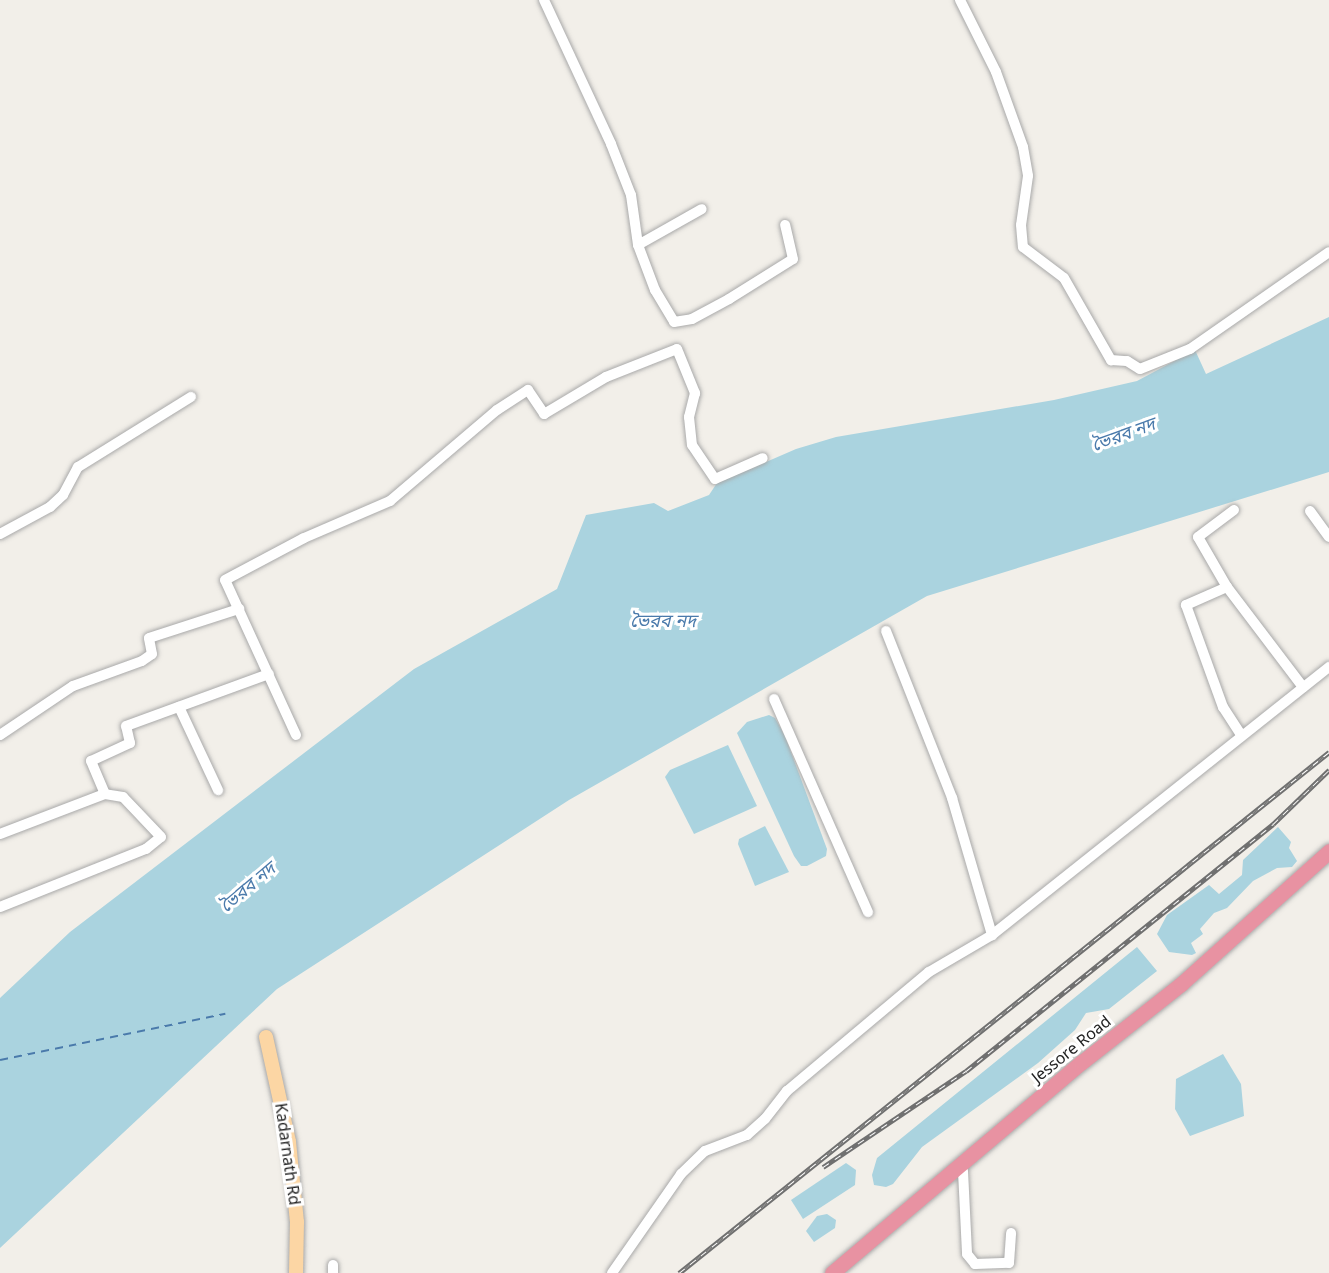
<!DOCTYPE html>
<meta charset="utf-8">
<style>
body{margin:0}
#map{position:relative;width:1329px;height:1273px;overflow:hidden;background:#f2efe9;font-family:"Noto Sans","Noto Sans Bengali",sans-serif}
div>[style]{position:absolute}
.water>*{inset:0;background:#aad3df}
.ferry>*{height:1.5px;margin-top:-0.75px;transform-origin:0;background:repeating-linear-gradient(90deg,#4a7aab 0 8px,transparent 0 14px)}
.roads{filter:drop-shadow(0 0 2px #a9a9a9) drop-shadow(0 0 2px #a9a9a9)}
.minor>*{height:10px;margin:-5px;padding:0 5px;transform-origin:5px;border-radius:5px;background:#fff}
.major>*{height:14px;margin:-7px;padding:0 7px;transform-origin:7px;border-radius:7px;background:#fcd6a4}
.highway>*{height:15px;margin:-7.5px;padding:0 7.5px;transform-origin:7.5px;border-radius:7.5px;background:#e892a2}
.rail>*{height:4.5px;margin-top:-2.25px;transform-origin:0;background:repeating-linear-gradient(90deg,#fff 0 7px,#707070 0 14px);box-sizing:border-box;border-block:2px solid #707070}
span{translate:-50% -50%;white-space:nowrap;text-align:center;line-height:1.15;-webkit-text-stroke:6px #fff;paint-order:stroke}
.street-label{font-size:16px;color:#222}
.water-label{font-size:18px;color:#4a7aab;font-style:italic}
</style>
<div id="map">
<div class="water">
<div style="clip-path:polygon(1329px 317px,1329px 472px,927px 596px,569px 800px,277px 989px,0 1248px,0 998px,70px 932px,414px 669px,557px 589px,586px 515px,654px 503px,668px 511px,709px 495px,717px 483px,796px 449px,836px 437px,1054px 400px,1137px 381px,1195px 350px,1206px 374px)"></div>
<div style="clip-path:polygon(769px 715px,775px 718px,785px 736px,827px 849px,826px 856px,807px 866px,801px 866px,794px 856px,737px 733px,747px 722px)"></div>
<div style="clip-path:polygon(728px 745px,757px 806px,694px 834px,665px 777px,670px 770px)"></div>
<div style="clip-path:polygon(765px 826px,789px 872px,755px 886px,738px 844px,739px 839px)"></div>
<div style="clip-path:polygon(1278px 827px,1291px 842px,1289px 848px,1297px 861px,1292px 867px,1277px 868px,1253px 881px,1227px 908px,1214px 913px,1200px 929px,1203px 934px,1191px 943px,1196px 953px,1192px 955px,1169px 952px,1157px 934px,1167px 915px,1209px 885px,1219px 894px,1242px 875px,1243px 860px)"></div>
<div style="clip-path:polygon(1137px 947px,1157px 971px,1109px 1009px,1086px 1013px,1075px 1030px,1038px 1063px,922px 1147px,893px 1184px,886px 1187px,874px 1185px,872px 1175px,877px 1158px)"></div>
<div style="clip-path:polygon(1223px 1054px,1241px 1084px,1244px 1116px,1190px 1136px,1175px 1109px,1176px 1079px)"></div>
<div style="clip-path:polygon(846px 1163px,856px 1170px,855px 1185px,803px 1219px,791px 1200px)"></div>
<div style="clip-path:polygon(827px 1214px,836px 1220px,835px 1228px,814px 1242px,806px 1231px,817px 1216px)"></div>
</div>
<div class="ferry">
<div style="left:0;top:1060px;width:230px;rotate:-11.6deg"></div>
</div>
<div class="roads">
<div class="minor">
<div style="left:544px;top:0;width:159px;rotate:65deg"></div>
<div style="left:611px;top:144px;width:55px;rotate:68.6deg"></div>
<div style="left:631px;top:195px;width:50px;rotate:82deg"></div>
<div style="left:638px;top:245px;width:48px;rotate:69.3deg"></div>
<div style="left:655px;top:290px;width:37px;rotate:59deg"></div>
<div style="left:674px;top:322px;width:18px;rotate:-9deg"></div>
<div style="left:692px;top:319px;width:42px;rotate:-28.4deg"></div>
<div style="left:729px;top:299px;width:75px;rotate:-32deg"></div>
<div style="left:793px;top:259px;width:35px;rotate:-103deg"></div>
<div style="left:960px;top:0;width:80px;rotate:63.4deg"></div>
<div style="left:996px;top:72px;width:80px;rotate:70.2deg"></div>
<div style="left:1023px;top:147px;width:29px;rotate:80deg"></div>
<div style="left:1028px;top:176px;width:49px;rotate:98.1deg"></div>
<div style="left:1021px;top:225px;width:22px;rotate:85deg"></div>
<div style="left:1023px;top:247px;width:51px;rotate:37.1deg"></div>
<div style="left:1064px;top:278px;width:95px;rotate:60.2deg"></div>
<div style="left:1111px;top:360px;width:16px;rotate:4deg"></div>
<div style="left:1127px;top:361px;width:15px;rotate:32deg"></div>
<div style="left:1140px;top:369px;width:54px;rotate:-21.8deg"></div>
<div style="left:1190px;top:349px;width:169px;rotate:-34.9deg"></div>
<div style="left:638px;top:245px;width:73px;rotate:-29.4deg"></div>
<div style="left:1234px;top:510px;width:45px;rotate:143.1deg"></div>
<div style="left:1198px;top:537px;width:58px;rotate:59.9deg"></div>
<div style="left:1227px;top:587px;width:126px;rotate:52.8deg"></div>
<div style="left:1310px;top:511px;width:32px;rotate:54deg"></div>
<div style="left:0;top:534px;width:57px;rotate:-28.4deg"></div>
<div style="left:50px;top:507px;width:18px;rotate:-43deg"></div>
<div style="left:63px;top:495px;width:32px;rotate:-62deg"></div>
<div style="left:78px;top:467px;width:133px;rotate:-31.8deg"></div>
<div style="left:1227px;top:587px;width:45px;rotate:156.3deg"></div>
<div style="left:1186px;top:605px;width:109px;rotate:70.1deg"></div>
<div style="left:1223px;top:707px;width:33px;rotate:57deg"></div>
<div style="left:886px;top:631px;width:180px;rotate:68.4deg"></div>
<div style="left:952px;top:798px;width:143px;rotate:73.7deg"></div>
<div style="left:774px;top:699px;width:233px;rotate:66.2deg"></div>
<div style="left:179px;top:707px;width:92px;rotate:64.8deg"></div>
<div style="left:0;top:735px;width:88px;rotate:-33.9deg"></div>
<div style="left:73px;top:686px;width:73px;rotate:-19.9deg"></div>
<div style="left:142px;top:661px;width:12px;rotate:-35deg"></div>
<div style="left:152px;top:654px;width:16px;rotate:-101deg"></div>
<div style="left:149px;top:638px;width:95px;rotate:-17.9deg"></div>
<div style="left:296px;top:735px;width:170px;rotate:-114.6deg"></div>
<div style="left:225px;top:580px;width:89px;rotate:-28deg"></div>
<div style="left:304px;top:538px;width:94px;rotate:-23.3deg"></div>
<div style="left:390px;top:501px;width:140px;rotate:-40.4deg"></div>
<div style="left:497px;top:410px;width:37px;rotate:-33deg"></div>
<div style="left:528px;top:390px;width:29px;rotate:56deg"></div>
<div style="left:544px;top:414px;width:72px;rotate:-30.8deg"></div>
<div style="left:606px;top:377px;width:76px;rotate:-21.5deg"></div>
<div style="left:677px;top:349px;width:48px;rotate:67.8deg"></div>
<div style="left:695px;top:393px;width:25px;rotate:104deg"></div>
<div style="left:689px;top:417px;width:28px;rotate:84deg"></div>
<div style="left:692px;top:445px;width:41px;rotate:55.9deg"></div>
<div style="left:715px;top:479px;width:52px;rotate:-23.6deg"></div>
<div style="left:0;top:834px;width:112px;rotate:-20.9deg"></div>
<div style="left:105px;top:794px;width:36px;rotate:-113deg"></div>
<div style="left:91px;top:761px;width:43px;rotate:-24.8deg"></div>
<div style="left:130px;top:743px;width:17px;rotate:-103deg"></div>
<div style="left:126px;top:726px;width:152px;rotate:-20deg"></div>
<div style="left:0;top:907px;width:157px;rotate:-21.7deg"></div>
<div style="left:146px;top:849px;width:19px;rotate:-39deg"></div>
<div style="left:161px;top:837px;width:55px;rotate:-133.5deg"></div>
<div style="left:123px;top:797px;width:18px;rotate:-171deg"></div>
<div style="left:963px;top:1171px;width:83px;rotate:87.2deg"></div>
<div style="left:967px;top:1254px;width:13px;rotate:51deg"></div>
<div style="left:975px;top:1264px;width:34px;rotate:-2deg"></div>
<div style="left:1009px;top:1263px;width:30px;rotate:-86deg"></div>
<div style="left:333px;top:1265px;width:8px;rotate:90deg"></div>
<div style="left:612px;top:1273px;width:121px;rotate:-55.1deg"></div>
<div style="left:681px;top:1174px;width:33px;rotate:-44deg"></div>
<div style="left:705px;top:1151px;width:45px;rotate:-20.9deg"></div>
<div style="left:747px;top:1135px;width:24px;rotate:-42deg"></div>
<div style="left:765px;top:1119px;width:36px;rotate:-52deg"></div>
<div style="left:787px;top:1091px;width:185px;rotate:-40deg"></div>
<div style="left:929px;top:972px;width:73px;rotate:-30.4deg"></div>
<div style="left:992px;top:935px;width:431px;rotate:-38.5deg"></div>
</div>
<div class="major">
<div style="left:266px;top:1037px;width:107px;rotate:77.6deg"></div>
<div style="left:289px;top:1142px;width:80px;rotate:84.3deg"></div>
<div style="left:297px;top:1222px;width:51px;rotate:91.1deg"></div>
</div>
<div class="highway">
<div style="left:832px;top:1273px;width:327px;rotate:-40.2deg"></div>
<div style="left:1082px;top:1062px;width:126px;rotate:-38.2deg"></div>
<div style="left:1181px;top:984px;width:199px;rotate:-41.9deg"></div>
</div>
</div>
<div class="rail">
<div style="left:823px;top:1167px;width:172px;rotate:-33.9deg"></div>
<div style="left:966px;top:1071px;width:394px;rotate:-38.8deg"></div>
<div style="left:1273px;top:824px;width:78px;rotate:-44deg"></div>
<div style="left:679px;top:1273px;width:833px;rotate:-38.71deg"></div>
</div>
<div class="street-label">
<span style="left:1071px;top:1049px;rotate:-39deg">Jessore Road</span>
<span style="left:288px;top:1154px;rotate:82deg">Kadarnath Rd</span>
</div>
<div class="water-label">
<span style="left:1123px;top:434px;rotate:-20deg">ভৈরব নদ</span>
<span style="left:663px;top:620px">ভৈরব নদ</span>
<span style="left:247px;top:887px;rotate:-40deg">ভৈরব নদ</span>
</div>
</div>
